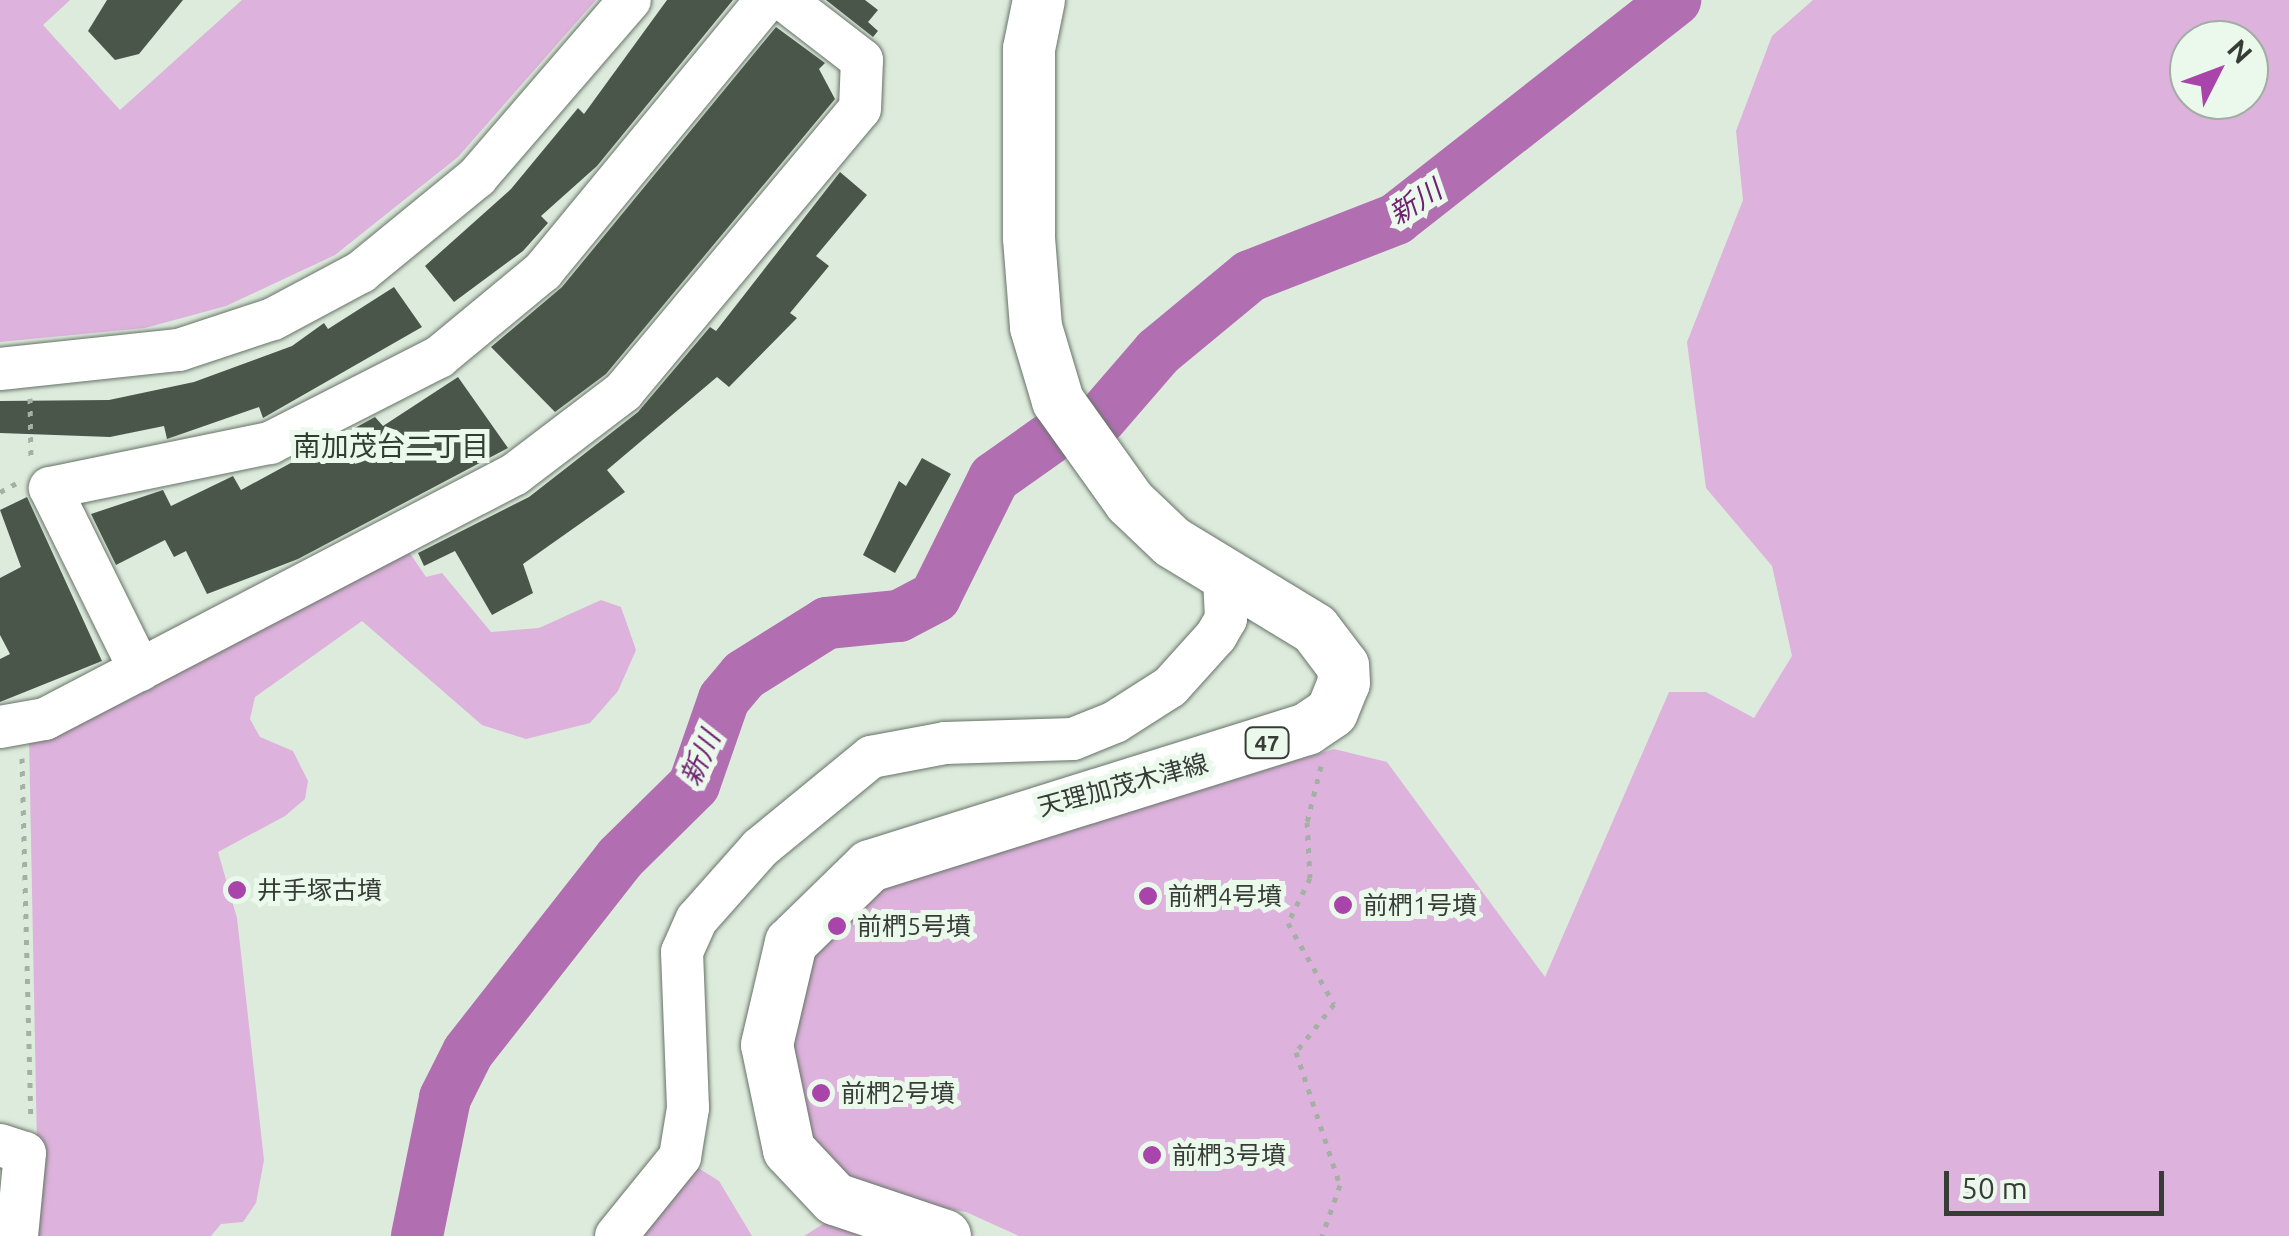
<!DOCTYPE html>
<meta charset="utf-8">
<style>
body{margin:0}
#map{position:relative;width:2289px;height:1236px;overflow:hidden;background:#ddebdd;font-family:Ubuntu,"Noto Sans JP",sans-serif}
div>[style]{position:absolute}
.green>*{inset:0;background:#ddb2dc}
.river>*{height:52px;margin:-26px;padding:0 26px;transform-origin:26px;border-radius:26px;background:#b16fb1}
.building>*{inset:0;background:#4a564a}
.path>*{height:5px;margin-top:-2.5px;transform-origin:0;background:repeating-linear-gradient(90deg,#a5b0a5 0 5px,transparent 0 13px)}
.roads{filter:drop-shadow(0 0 2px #667367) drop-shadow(0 0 2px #667367)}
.minor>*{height:42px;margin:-21px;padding:0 21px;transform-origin:21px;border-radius:21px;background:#fff}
.major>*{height:52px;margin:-26px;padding:0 26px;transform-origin:26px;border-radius:26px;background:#fff}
.dots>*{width:28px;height:28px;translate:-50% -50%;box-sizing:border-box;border:5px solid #eaf9eb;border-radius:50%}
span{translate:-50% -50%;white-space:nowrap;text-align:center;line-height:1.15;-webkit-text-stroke:10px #eaf9eb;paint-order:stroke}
.shield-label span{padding:2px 8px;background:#eaf9eb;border:2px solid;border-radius:8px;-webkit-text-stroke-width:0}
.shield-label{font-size:22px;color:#373c37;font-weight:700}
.street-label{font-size:25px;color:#373c37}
.poi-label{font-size:25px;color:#373c37}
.left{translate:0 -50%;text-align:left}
.water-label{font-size:28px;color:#702072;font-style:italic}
.neighbourhood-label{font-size:28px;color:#313d32}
.north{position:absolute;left:2169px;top:20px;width:100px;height:100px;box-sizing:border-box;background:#eaf9eb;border:2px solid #a2ada3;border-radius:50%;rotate:48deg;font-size:28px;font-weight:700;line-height:40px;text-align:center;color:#373c37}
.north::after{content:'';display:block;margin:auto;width:35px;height:45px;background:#a945aa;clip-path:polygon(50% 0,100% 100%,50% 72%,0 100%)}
.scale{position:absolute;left:1944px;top:1171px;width:220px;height:45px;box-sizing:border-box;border:5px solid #373c37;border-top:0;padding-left:12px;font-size:30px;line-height:35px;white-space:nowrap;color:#373c37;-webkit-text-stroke:8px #eaf9eb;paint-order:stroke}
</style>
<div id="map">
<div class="green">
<div style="clip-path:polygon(0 0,70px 0,43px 25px,120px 110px,242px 0,596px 0,458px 157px,335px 255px,226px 306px,145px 328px,0 342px)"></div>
<div style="clip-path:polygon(evenodd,1813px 0,2289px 0,2289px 1236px,1019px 1236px,966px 1212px,882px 1197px,814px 1157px,789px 1082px,802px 962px,862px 893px,1334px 749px,1387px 762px,1545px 977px,1669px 692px,1706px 692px,1754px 718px,1792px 656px,1772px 566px,1706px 488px,1687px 342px,1743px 200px,1736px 131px,1772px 36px,1813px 0,2189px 40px,2249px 40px,2249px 100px,2189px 100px,2189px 40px)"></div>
<div style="clip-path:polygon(405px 546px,426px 577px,442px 573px,491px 632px,539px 628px,601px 600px,621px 607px,636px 650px,618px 691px,590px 723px,526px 739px,482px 725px,362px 621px,255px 697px,250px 719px,260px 737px,293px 751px,308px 781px,305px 799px,285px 816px,218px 852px,237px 918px,264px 1160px,256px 1203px,243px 1222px,221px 1224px,211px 1236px,29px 1236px,37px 1146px,29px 737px)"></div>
<div style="clip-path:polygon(684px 1159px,719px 1181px,752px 1236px,624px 1236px)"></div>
<div style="clip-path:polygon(831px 1219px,871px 1236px,804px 1236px)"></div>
</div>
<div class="river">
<div style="left:1101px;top:418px;width:87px;rotate:-49.2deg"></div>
<div style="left:1158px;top:352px;width:119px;rotate:-39.6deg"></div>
<div style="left:1250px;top:276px;width:157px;rotate:-21.3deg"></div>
<div style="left:1396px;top:219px;width:355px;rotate:-38.1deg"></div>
<div style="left:417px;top:1236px;width:141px;rotate:-78.5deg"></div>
<div style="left:445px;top:1098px;width:51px;rotate:-63.4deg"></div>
<div style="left:468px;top:1052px;width:246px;rotate:-51.9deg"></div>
<div style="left:620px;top:858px;width:104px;rotate:-44.6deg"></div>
<div style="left:694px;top:785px;width:91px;rotate:-70.8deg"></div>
<div style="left:724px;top:699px;width:31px;rotate:-50deg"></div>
<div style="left:744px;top:675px;width:98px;rotate:-32.1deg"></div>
<div style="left:827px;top:623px;width:72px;rotate:-5.6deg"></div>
<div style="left:899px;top:616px;width:41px;rotate:-27.8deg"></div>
<div style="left:935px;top:597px;width:133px;rotate:-63.6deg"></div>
<div style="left:994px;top:478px;width:67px;rotate:-35.3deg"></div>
</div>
<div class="building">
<div style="clip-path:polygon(107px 0,183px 0,139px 54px,115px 60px,88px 31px)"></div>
<div style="clip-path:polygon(667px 0,733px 0,597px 166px,541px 216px,548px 223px,523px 251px,454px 302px,425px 266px,511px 189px,578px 108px,584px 114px)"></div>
<div style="clip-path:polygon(826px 0,865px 0,878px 10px,868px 22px,878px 31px,873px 37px)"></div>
<div style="clip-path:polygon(776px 27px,825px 63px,819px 69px,835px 99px,606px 374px,555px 412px,491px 347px,562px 287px)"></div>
<div style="clip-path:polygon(840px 172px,867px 195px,816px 256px,829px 266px,790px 313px,797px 318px,729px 387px,717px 377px,607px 470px,625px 492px,523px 564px,533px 593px,492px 615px,455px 551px,424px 566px,418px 553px,529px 497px,638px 412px,710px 327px,716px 331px)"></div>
<div style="clip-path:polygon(394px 287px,422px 327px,263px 418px,259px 407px,167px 439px,164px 426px,110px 437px,0 433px,0 401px,109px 400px,194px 382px,292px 346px,324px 323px,328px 329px)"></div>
<div style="clip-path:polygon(458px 377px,508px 448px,298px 559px,207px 594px,186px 551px,174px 557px,165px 540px,116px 565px,91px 514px,163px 490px,171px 506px,233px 476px,241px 490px,375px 417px,383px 426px)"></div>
<div style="clip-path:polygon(922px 458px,951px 474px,895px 573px,863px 555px,899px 481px,906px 486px)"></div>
<div style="clip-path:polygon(27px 497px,102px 661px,0 702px,0 659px,10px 654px,0 635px,0 578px,21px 567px,0 510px)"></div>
</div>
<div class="path">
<div style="left:30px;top:398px;width:64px;rotate:89.1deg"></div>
<div style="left:0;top:492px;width:19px;rotate:-28deg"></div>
<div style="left:22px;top:758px;width:358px;rotate:88.6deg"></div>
<div style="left:1321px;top:766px;width:58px;rotate:104deg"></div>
<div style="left:1307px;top:822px;width:56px;rotate:86.9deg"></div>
<div style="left:1310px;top:878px;width:50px;rotate:116.1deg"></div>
<div style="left:1288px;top:923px;width:93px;rotate:60.4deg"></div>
<div style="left:1334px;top:1004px;width:61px;rotate:128.4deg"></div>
<div style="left:1296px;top:1052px;width:140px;rotate:71.7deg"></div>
<div style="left:1340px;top:1185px;width:54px;rotate:109.4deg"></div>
</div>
<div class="roads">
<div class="minor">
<div style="left:0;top:369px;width:180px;rotate:-6.1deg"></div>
<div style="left:179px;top:350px;width:99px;rotate:-18.3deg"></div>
<div style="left:273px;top:319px;width:100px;rotate:-28.1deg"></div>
<div style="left:361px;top:272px;width:150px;rotate:-39.3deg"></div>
<div style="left:477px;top:177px;width:234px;rotate:-49.2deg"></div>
<div style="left:140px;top:670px;width:203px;rotate:-116.3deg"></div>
<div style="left:50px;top:488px;width:225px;rotate:-11.6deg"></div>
<div style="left:270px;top:443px;width:190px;rotate:-27deg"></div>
<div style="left:439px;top:357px;width:135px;rotate:-39.6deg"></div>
<div style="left:543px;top:271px;width:351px;rotate:-50.5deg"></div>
<div style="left:0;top:727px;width:46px;rotate:-10.1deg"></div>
<div style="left:45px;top:719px;width:530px;rotate:-27.53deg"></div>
<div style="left:515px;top:474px;width:136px;rotate:-37.2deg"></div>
<div style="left:623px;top:392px;width:369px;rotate:-50.1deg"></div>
<div style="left:860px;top:109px;width:49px;rotate:-87.7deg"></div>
<div style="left:862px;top:60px;width:98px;rotate:-142.4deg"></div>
<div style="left:0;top:1145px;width:26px;rotate:18deg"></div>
<div style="left:25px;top:1153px;width:83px;rotate:95.5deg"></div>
<div style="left:616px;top:1236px;width:102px;rotate:-51deg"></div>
<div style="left:680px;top:1157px;width:50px;rotate:-80.7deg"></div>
<div style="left:688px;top:1108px;width:156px;rotate:-92.2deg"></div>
<div style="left:682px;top:952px;width:36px;rotate:-66deg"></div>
<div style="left:697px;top:919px;width:95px;rotate:-48.4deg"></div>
<div style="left:760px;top:848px;width:144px;rotate:-39.3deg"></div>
<div style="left:871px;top:757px;width:75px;rotate:-10.7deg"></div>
<div style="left:945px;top:743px;width:128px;rotate:-1.8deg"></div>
<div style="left:1073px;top:739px;width:45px;rotate:-22deg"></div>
<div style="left:1115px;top:722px;width:65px;rotate:-32.5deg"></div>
<div style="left:1170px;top:687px;width:69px;rotate:-48deg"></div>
<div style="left:1216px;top:636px;width:20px;rotate:-60deg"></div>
<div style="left:1226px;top:619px;width:42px;rotate:-92.7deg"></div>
</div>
<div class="major">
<div style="left:945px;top:1236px;width:116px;rotate:-161.4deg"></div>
<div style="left:835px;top:1199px;width:67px;rotate:-133.2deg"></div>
<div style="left:789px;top:1150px;width:107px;rotate:-101.8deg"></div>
<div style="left:767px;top:1045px;width:105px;rotate:-76.8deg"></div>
<div style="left:791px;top:943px;width:110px;rotate:-44.3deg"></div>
<div style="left:870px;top:866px;width:458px;rotate:-17.4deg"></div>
<div style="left:1307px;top:729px;width:30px;rotate:-34deg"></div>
<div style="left:1332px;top:712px;width:31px;rotate:-68deg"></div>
<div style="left:1344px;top:683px;width:17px;rotate:-93deg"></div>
<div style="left:1343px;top:666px;width:46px;rotate:-127.1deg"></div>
<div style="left:1315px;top:629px;width:167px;rotate:-148.7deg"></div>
<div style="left:1172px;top:542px;width:58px;rotate:-136.4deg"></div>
<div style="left:1130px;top:502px;width:124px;rotate:-125.5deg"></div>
<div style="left:1058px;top:401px;width:77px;rotate:-106.6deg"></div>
<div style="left:1036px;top:327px;width:89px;rotate:-94.5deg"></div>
<div style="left:1029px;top:238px;width:189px;rotate:-90deg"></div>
<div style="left:1029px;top:49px;width:50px;rotate:-78.5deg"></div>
</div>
</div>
<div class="dots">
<div style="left:237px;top:890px;background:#a945aa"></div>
<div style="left:1148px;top:896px;background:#a945aa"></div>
<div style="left:1343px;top:905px;background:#a945aa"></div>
<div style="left:837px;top:926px;background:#a945aa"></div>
<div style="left:821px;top:1093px;background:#a945aa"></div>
<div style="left:1152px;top:1155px;background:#a945aa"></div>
</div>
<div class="shield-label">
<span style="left:1267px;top:743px">47</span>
</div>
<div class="street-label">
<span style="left:1123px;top:785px;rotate:-15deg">天理加茂木津線</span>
</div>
<div class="poi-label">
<span class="left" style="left:257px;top:890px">井手塚古墳</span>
<span class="left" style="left:1168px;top:896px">前椚4号墳</span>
<span class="left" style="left:1363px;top:905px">前椚1号墳</span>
<span class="left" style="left:857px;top:926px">前椚5号墳</span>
<span class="left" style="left:841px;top:1093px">前椚2号墳</span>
<span class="left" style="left:1172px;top:1155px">前椚3号墳</span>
</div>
<div class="water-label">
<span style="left:1415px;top:202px;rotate:-33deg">新川</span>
<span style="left:700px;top:758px;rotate:-66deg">新川</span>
</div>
<div class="neighbourhood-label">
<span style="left:391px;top:446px">南加茂台二丁目</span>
</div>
<div class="north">N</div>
<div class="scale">50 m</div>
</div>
